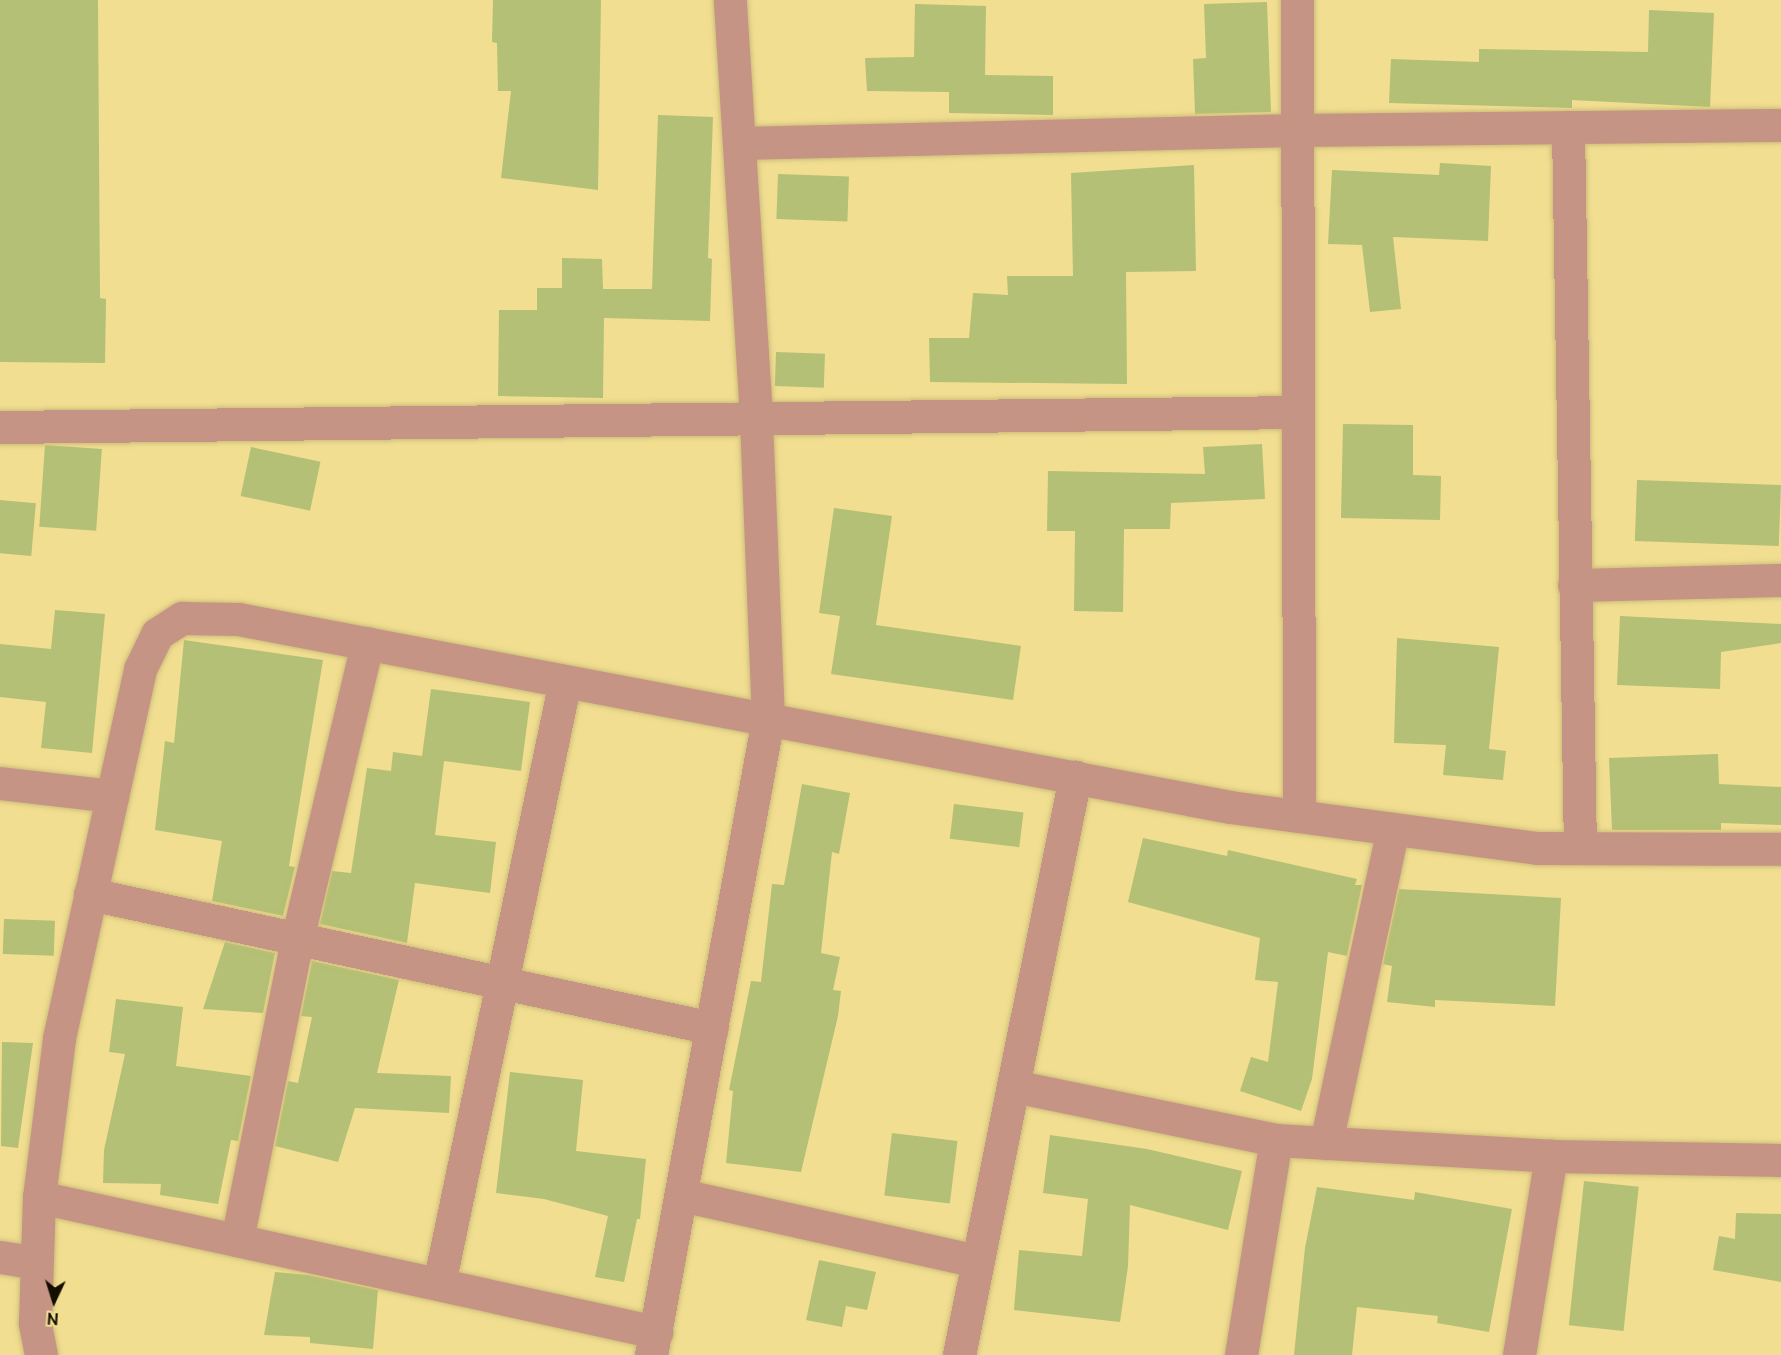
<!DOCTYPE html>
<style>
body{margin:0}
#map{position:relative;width:1781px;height:1355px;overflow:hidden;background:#f1de91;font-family:Ubuntu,sans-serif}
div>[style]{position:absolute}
.building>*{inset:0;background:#b3c075;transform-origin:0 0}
.roads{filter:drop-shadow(0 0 2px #cdbd7a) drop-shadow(0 0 2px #cdbd7a)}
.minor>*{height:33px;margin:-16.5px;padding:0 16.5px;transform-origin:16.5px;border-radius:16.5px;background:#c69485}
span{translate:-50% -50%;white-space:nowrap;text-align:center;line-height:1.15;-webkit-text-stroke:5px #f1de91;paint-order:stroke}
.north{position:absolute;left:24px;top:1271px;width:60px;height:60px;-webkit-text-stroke:4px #f1de91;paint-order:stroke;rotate:184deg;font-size:16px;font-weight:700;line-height:24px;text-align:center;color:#130e00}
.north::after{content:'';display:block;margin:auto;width:21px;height:27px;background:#130e00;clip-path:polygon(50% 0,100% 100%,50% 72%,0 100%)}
</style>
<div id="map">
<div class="building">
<div style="clip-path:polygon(0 0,98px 0,100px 298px,106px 299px,105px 363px,0 362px)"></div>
<div style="clip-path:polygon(493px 0,601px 0,598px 190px,501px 178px,511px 91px,498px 91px,497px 43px,492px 42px)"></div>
<div style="clip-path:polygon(1267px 2px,1271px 112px,1195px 114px,1193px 59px,1206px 58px,1204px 4px)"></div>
<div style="clip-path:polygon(915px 4px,986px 6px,985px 75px,1053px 76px,1053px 115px,949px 113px,949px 92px,867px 91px,865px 58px,914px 57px)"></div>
<div style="clip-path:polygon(1649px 10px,1714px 13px,1710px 107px,1572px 100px,1572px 108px,1389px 103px,1391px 59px,1479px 62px,1479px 49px,1648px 52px)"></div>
<div style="clip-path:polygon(658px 115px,713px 117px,708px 258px,712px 259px,710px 321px,604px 318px,603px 398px,498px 396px,499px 310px,537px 310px,537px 288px,562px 288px,562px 258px,602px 259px,603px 289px,652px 289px)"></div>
<div style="clip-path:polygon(1440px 163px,1491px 166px,1488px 241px,1393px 237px,1401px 309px,1370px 312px,1362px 245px,1328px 244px,1332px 170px,1439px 175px)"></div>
<div style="clip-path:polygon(1194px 165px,1196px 271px,1126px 272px,1127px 384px,930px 382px,929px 338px,969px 338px,973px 293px,1008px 295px,1007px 276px,1073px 276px,1071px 173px)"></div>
<div style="left:778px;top:174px;width:71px;height:45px;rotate:2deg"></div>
<div style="left:776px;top:352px;width:49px;height:34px;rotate:2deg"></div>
<div style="clip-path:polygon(1343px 424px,1413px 425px,1413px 475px,1441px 476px,1440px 520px,1341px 518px)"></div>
<div style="clip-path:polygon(1262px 444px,1265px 499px,1171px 503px,1170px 529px,1124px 529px,1123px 612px,1074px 611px,1075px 531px,1047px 531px,1048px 471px,1205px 474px,1203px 447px)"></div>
<div style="left:45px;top:445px;width:57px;height:82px;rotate:4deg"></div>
<div style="left:251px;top:447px;width:71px;height:50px;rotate:12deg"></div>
<div style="left:1637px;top:480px;width:144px;height:61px;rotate:2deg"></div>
<div style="left:0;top:500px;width:36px;height:53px;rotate:5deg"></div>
<div style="clip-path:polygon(834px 508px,892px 516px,876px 625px,1021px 646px,1013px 700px,831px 674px,840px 616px,819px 613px)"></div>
<div style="clip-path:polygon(55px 610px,105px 614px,92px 753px,41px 748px,46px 702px,0 697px,0 644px,51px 649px)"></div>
<div style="clip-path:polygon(1620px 616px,1781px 624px,1781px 643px,1721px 652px,1720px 689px,1617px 685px)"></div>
<div style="clip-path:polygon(1397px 638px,1499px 647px,1489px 749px,1506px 751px,1503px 780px,1443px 775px,1446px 745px,1394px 743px)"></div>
<div style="clip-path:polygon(184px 640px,323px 660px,289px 866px,295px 867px,283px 916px,212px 901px,222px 841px,155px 830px,165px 741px,174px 743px)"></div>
<div style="clip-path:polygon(431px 689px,530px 702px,521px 771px,444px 761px,435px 835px,496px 842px,490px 893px,415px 883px,407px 943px,320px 924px,332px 871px,351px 873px,367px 768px,391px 771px,393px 752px,422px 756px)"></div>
<div style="clip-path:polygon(1718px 754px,1719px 784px,1781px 787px,1781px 825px,1721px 823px,1721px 830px,1612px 830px,1609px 758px)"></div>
<div style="clip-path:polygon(802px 784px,850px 793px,839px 854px,832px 852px,821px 953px,840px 957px,833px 990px,841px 991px,838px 1016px,801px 1172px,726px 1163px,733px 1091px,729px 1090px,751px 981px,761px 982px,772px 884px,784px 885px)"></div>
<div style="left:954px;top:804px;width:70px;height:35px;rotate:7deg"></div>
<div style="clip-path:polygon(1143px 838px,1227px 856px,1228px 850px,1357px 879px,1355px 885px,1362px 885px,1347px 956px,1328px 952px,1312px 1079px,1301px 1111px,1240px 1091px,1251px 1057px,1268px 1062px,1278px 982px,1255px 980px,1260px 938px,1128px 902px)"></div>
<div style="clip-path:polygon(1399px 889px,1561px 898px,1555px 1006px,1435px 1000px,1435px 1007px,1387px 1002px,1392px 966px,1383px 964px)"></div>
<div style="left:4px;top:919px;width:51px;height:35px;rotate:2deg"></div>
<div style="clip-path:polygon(225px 942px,275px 953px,263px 1013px,203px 1009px)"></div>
<div style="clip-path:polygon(312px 961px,399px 980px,377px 1073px,451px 1076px,449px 1113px,355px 1108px,338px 1162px,275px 1146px,288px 1081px,298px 1083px,312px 1017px,301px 1016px)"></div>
<div style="clip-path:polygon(116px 999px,183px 1007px,176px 1066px,251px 1076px,238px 1141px,231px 1140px,218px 1204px,160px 1195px,161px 1184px,103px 1183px,104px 1150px,125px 1054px,109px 1052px)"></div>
<div style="clip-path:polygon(2px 1042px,33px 1043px,18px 1148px,1px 1146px)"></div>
<div style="clip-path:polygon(510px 1072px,583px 1080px,576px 1151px,646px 1159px,640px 1219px,637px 1219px,624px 1282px,595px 1277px,608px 1216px,544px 1199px,496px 1193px)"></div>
<div style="left:892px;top:1133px;width:66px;height:63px;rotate:7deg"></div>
<div style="clip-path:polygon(1050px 1135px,1147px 1149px,1242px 1171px,1228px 1230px,1130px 1205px,1128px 1266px,1120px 1322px,1014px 1310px,1019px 1250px,1082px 1256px,1088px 1199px,1043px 1193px)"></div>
<div style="left:1584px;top:1181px;width:55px;height:145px;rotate:6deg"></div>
<div style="clip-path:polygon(1317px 1187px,1414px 1200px,1415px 1192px,1512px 1209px,1489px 1332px,1437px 1323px,1438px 1316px,1357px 1307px,1352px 1355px,1294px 1355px,1305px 1248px)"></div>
<div style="clip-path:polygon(1736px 1213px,1781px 1214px,1781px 1282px,1713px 1270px,1719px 1236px,1735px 1239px)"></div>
<div style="clip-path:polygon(819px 1260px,876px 1272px,867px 1310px,846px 1306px,842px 1327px,806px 1320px)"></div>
<div style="clip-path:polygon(275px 1272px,308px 1275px,378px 1290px,373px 1349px,310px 1343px,310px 1337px,264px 1335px)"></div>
</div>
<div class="roads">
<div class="minor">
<div style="left:1297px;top:0;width:816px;rotate:89.86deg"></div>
<div style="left:1568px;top:127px;width:721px;rotate:89.05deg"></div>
<div style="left:739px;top:143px;width:558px;rotate:-1.33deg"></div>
<div style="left:1297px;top:130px;width:484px;rotate:-0.6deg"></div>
<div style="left:0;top:427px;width:1296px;rotate:-0.66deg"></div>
<div style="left:1574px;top:585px;width:207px;rotate:-1.4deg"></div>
<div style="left:0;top:783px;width:113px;rotate:6.6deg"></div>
<div style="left:90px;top:894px;width:636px;rotate:12.16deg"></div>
<div style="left:1013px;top:1086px;width:268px;rotate:11.6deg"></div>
<div style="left:1276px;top:1140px;width:275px;rotate:3.3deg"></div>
<div style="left:1551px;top:1156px;width:230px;rotate:1deg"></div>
<div style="left:1326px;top:1143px;width:321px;rotate:-78deg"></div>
<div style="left:681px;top:1195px;width:303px;rotate:12.6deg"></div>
<div style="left:39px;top:1197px;width:632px;rotate:12.34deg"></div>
<div style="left:237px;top:1240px;width:306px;rotate:-78.7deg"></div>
<div style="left:297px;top:940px;width:305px;rotate:-76.7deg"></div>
<div style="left:0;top:1257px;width:36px;rotate:9deg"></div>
<div style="left:439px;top:1284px;width:616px;rotate:-78.2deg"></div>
<div style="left:41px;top:1355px;width:33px;rotate:-101deg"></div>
<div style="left:35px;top:1323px;width:126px;rotate:-88.2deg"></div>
<div style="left:39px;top:1197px;width:160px;rotate:-82.8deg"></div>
<div style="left:59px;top:1038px;width:378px;rotate:-77.6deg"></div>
<div style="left:140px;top:669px;width:39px;rotate:-64deg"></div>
<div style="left:157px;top:634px;width:30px;rotate:-33deg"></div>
<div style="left:182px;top:618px;width:56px;rotate:1deg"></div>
<div style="left:238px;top:619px;width:1010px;rotate:10.73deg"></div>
<div style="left:1230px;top:807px;width:310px;rotate:7.6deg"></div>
<div style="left:1537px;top:848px;width:244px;rotate:0.2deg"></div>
<div style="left:651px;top:1355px;width:647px;rotate:-79.58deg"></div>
<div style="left:768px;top:719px;width:303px;rotate:-92.3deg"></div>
<div style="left:756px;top:416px;width:417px;rotate:-93.6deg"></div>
<div style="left:959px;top:1355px;width:590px;rotate:-78.65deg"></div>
<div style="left:1241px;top:1355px;width:218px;rotate:-80.8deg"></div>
<div style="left:1519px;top:1355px;width:202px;rotate:-80.9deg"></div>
</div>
</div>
<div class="north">N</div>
</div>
